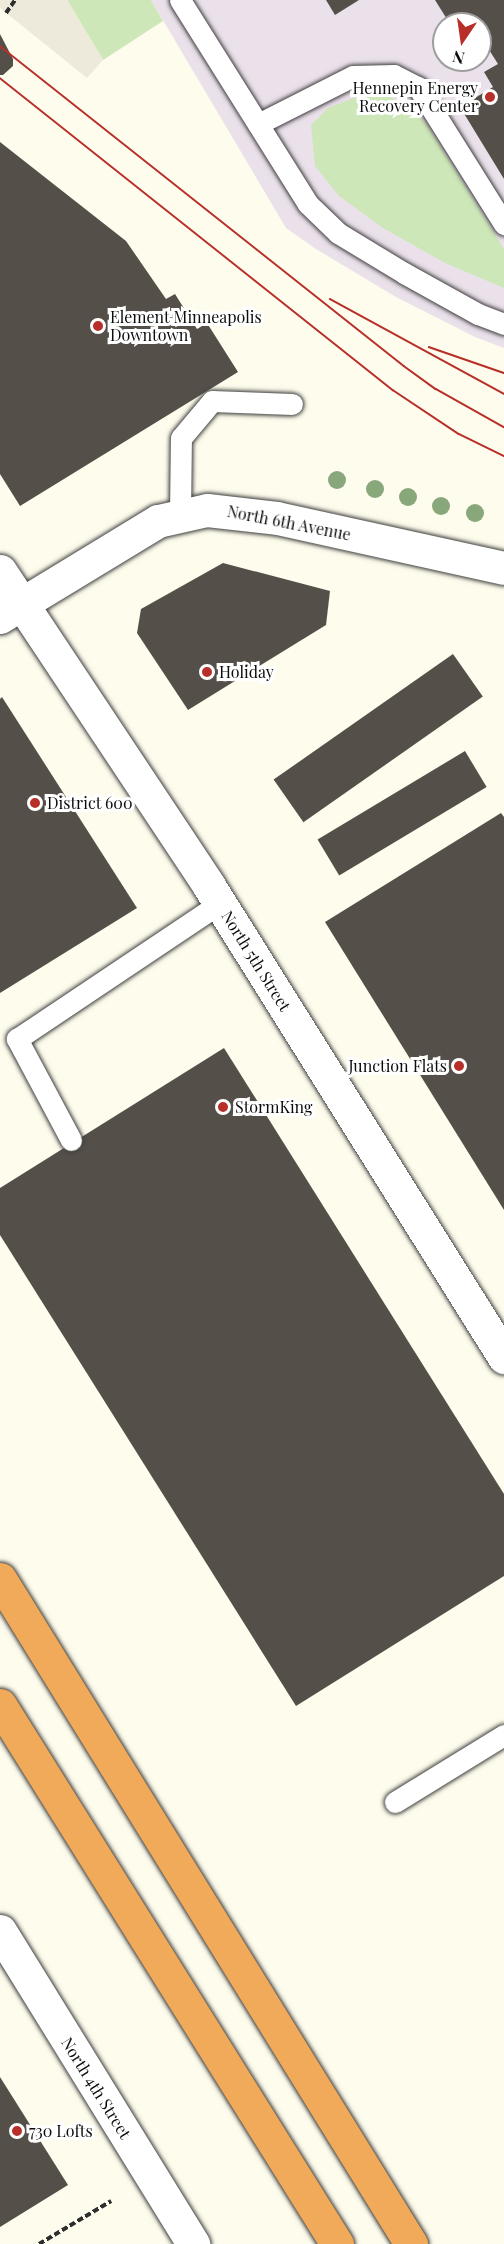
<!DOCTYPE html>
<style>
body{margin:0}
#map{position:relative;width:504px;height:2244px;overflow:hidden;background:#fefcec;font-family:"Playfair Display",serif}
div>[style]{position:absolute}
.industrial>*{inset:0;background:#ebe1eb}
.green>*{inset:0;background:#cde7b8}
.plaza>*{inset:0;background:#edeadc}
.building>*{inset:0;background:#554f49;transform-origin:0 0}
.path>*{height:4px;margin-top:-2px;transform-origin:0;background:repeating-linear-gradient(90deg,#2e2e2e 0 6px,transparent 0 9px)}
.roads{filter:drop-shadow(0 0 2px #3f3f3f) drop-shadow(0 0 2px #3f3f3f)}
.service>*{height:21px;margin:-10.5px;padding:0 10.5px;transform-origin:10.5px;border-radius:10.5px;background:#fff}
.tertiary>*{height:33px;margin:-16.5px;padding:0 16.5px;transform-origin:16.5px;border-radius:16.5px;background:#fff}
.motorway>*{height:33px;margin:-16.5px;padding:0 16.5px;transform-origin:16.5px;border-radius:16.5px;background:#f0aa59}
.tram>*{height:1.5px;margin:-0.75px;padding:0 0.75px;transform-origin:0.75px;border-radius:0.75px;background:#b82e29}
.trees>*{width:18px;height:18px;margin:-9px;border-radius:50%;background:#88a77b}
.dots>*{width:16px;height:16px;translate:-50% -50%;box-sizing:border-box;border:3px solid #fff;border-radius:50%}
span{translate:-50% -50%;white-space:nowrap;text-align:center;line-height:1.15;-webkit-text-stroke:6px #fff;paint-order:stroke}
.poi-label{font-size:16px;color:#0c0c0c}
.right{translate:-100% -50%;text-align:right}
.left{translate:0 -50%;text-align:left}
.street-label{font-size:16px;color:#0c0c0c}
.north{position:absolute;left:432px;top:12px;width:60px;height:60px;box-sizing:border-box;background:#fff;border:2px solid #9e9e9e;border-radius:50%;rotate:193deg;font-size:16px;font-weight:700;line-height:24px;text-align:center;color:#0c0c0c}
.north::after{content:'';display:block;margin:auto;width:21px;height:27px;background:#b82e29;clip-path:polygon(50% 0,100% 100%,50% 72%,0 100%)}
</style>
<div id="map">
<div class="industrial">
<div style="clip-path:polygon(evenodd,151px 0,504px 0,504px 348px,475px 337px,396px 297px,316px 249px,286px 228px,151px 0,444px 24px,480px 24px,480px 60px,444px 60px,444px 24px)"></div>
</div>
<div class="green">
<div style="clip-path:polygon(67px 0,151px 0,163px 21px,103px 60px)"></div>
<div style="clip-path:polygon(388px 96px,409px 106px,427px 125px,504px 249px,504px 288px,445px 263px,383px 228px,339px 196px,315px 166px,311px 125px,328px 108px,356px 97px)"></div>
</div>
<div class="plaza">
<div style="clip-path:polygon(0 0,67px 0,103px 60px,87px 78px,0 8px)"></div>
</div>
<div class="building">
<div style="clip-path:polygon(326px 0,359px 0,335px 15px)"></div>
<div style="clip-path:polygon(435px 0,504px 0,504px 179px,460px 107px,493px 87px,484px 72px,498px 64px,486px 45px,480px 41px,480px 24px,450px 24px)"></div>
<div style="clip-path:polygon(0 34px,13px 59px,13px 66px,3px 75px,0 75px)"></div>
<div style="clip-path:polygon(0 142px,126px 241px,166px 299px,175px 294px,197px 329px,207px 323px,238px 372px,20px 506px,0 474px)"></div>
<div style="clip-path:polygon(223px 563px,330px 591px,326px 625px,188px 710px,137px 633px,141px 609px)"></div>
<div style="left:453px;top:654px;width:52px;height:219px;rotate:55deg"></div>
<div style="clip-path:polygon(2px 697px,137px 908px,0 993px,0 699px)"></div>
<div style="left:465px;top:751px;width:42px;height:172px;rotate:59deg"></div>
<div style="clip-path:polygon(501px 813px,504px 817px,504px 1210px,325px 922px)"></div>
<div style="clip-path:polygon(224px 1048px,504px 1494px,504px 1576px,296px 1706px,0 1235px,0 1188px)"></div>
<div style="clip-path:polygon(0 2077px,68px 2185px,0 2227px)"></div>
</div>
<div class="path">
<div style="left:6px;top:13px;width:16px;rotate:-55deg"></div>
<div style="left:39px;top:2244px;width:84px;rotate:-30.8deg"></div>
</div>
<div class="roads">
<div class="service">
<div style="left:180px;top:0;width:241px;rotate:57.9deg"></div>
<div style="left:308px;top:204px;width:42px;rotate:44deg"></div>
<div style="left:338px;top:233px;width:77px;rotate:31.2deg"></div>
<div style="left:404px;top:273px;width:85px;rotate:29deg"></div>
<div style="left:478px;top:314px;width:28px;rotate:21deg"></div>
<div style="left:258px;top:124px;width:106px;rotate:-26.8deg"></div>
<div style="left:353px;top:76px;width:41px;rotate:-1.4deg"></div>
<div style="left:394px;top:75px;width:27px;rotate:27deg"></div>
<div style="left:418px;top:87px;width:162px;rotate:57.9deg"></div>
<div style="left:180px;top:515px;width:77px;rotate:-89.3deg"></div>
<div style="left:181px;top:438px;width:48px;rotate:-50deg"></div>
<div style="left:212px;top:401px;width:80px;rotate:2.1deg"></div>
<div style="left:71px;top:1140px;width:115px;rotate:-118.1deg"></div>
<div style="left:17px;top:1039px;width:244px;rotate:-33.8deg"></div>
<div style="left:395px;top:1802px;width:128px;rotate:-31.6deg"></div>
</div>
<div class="tertiary">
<div style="left:0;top:571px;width:378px;rotate:56.4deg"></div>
<div style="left:209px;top:886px;width:556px;rotate:57.94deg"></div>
<div style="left:0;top:617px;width:185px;rotate:-31.3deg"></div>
<div style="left:158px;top:521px;width:50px;rotate:-12.7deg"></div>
<div style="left:207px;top:510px;width:70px;rotate:6.5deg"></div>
<div style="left:277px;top:518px;width:232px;rotate:12.4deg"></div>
<div style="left:0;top:1931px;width:368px;rotate:58.3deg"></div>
</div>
<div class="motorway">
<div style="left:0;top:1579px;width:782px;rotate:58.28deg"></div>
<div style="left:0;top:1705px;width:636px;rotate:57.99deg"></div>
</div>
</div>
<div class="tram">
<div style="left:0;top:46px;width:515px;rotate:38.38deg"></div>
<div style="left:404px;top:366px;width:39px;rotate:36deg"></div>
<div style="left:436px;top:389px;width:78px;rotate:29.2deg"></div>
<div style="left:0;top:78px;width:502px;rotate:38.45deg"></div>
<div style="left:393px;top:390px;width:79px;rotate:33.7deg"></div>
<div style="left:459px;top:434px;width:50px;rotate:26.1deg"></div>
<div style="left:330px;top:299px;width:198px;rotate:28.6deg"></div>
<div style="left:429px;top:347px;width:79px;rotate:19.1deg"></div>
</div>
<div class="trees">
<div style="left:337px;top:480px"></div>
<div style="left:375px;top:489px"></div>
<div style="left:408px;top:497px"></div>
<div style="left:441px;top:506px"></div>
<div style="left:475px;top:513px"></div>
</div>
<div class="dots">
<div style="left:490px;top:97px;background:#b82e29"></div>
<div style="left:98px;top:326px;background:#b82e29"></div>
<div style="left:207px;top:672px;background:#b82e29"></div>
<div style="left:35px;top:803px;background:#b82e29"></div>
<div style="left:459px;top:1066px;background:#b82e29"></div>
<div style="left:223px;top:1107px;background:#b82e29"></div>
<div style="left:17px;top:2131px;background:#b82e29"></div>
</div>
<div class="poi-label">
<span class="right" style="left:478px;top:97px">Hennepin Energy<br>Recovery Center</span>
<span class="left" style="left:110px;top:326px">Element Minneapolis<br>Downtown</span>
<span class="left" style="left:219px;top:672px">Holiday</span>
<span class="left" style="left:47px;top:803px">District 600</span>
<span class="right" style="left:447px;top:1066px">Junction Flats</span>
<span class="left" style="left:235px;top:1107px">StormKing</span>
<span class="left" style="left:29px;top:2131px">730 Lofts</span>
</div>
<div class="street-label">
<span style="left:289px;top:523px;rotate:11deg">North 6th Avenue</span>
<span style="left:256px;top:961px;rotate:58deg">North 5th Street</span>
<span style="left:96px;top:2088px;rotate:58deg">North 4th Street</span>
</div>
<div class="north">N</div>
</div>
